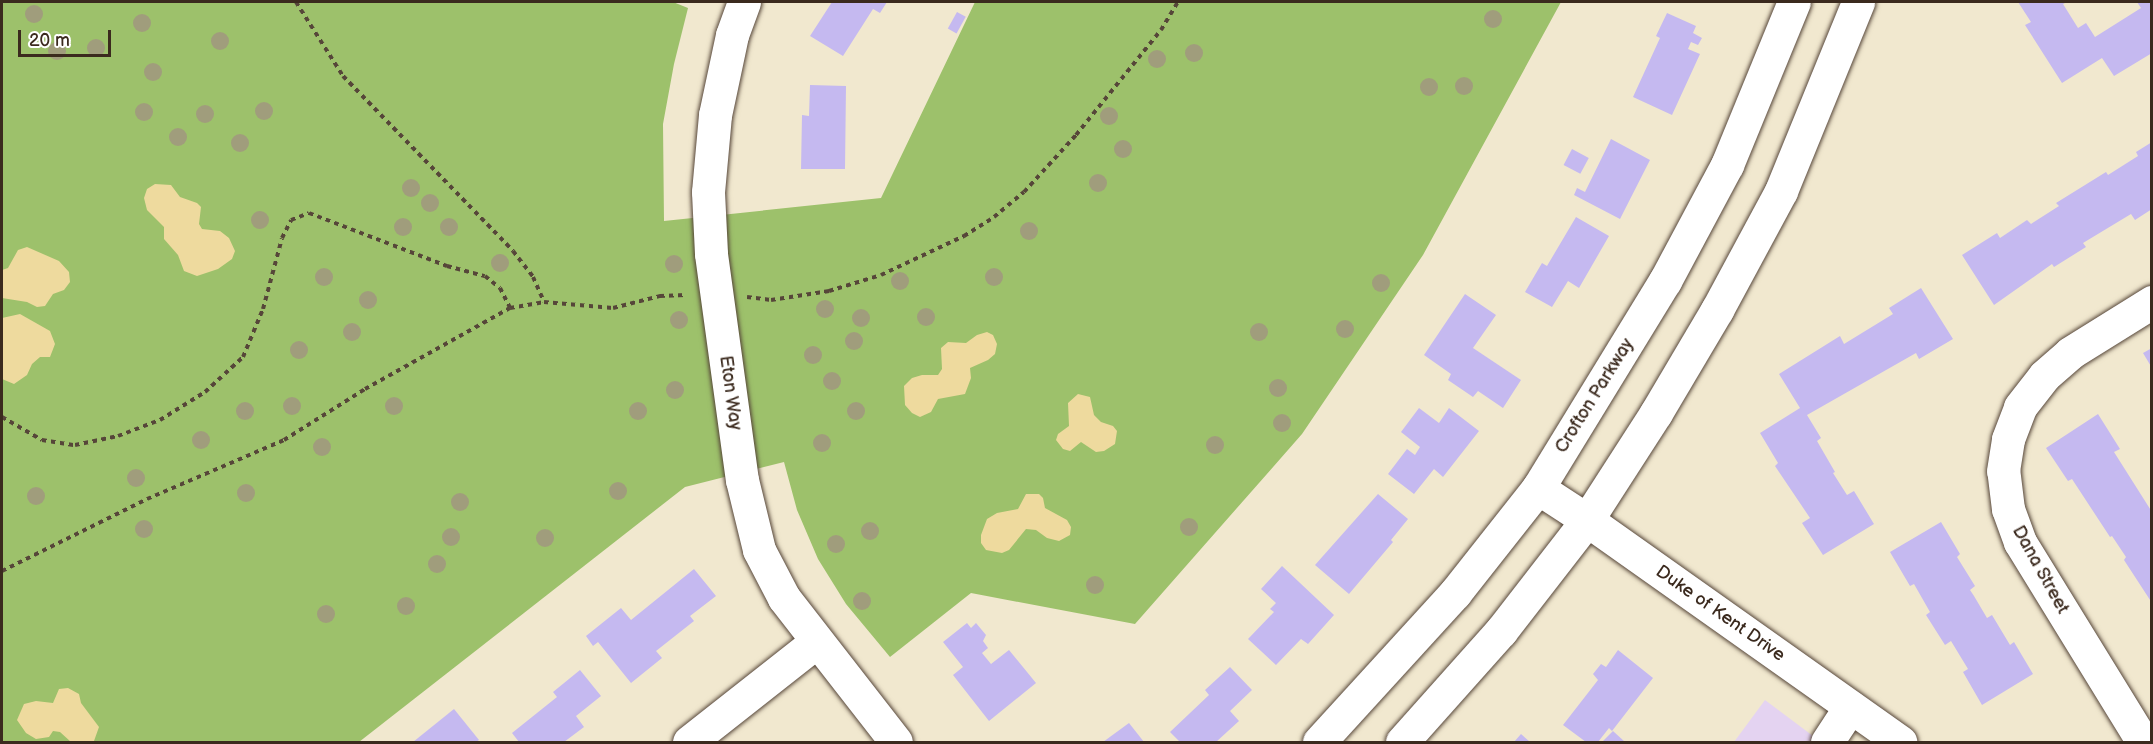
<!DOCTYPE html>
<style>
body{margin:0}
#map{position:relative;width:2153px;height:744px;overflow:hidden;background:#f1e8cf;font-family:"Balsamiq Sans",sans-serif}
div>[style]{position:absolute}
.built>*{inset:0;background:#e4d3f1}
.green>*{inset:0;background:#9dc16b}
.sand>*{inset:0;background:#eeda9e}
.building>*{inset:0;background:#c5b9f0;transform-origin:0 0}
.path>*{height:4px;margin-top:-2px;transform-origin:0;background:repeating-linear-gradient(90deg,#564639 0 4.5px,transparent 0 9px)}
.roads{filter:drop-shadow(0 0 2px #564639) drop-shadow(0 0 2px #564639)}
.minor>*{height:33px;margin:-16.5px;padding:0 16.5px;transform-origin:16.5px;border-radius:16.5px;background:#fff}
.trees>*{width:18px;height:18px;margin:-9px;border-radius:50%;background:#a09d7c}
span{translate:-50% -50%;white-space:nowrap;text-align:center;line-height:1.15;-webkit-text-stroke:5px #fff;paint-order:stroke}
.street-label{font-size:18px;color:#3b2a1e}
.frame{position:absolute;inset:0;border:3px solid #3b2a1e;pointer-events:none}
.scale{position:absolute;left:18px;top:30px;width:93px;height:27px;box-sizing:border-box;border:3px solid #3b2a1e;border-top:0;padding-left:8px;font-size:18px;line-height:21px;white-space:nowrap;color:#3b2a1e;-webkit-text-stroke:4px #fff;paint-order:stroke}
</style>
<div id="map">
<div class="built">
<div style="clip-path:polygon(1765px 700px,1821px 742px,1734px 742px)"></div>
</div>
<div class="green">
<div style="clip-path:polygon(2px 2px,673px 2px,688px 8px,674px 64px,663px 124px,664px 221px,881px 198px,975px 2px,1561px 2px,1423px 255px,1302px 434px,1135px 624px,971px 593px,890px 657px,846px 604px,818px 559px,797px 510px,784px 462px,685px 487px,359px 742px,2px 742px)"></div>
</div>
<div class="sand">
<div style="clip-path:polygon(155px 184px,171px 185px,180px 197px,197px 203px,201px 207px,199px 224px,202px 229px,220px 231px,229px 238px,235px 251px,232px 259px,218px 269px,197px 276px,184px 271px,178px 255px,164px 239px,164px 227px,147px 210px,144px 198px,147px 189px)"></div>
<div style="clip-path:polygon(27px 247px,59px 261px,69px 272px,70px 282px,64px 290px,53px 294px,45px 306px,37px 307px,27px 302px,2px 298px,2px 270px,8px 268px,18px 250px)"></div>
<div style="clip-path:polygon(20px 314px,50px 331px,55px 344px,50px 357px,40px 357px,32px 364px,27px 375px,14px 384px,2px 379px,2px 318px)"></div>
<div style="clip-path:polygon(987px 332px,993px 335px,997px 344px,995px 354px,988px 360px,970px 368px,971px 378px,965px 394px,938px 399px,931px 412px,920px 417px,912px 413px,905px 405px,904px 386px,912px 378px,922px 375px,938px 375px,942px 369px,941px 348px,948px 342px,966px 343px,977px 335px)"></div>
<div style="clip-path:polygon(1078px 394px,1090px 397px,1094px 415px,1101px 422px,1113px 426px,1117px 431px,1115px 444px,1104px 451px,1096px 452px,1081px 442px,1070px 451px,1063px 449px,1056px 440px,1058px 434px,1069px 426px,1068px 403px)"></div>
<div style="clip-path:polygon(1026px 494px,1039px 494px,1043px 498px,1045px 508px,1067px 520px,1071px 527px,1070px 535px,1059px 541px,1047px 538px,1036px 530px,1026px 529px,1009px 550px,1002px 553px,986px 550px,981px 543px,981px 535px,987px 519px,997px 513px,1018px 509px)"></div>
<div style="clip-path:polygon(68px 688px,79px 694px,81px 703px,99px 727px,94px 741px,71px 742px,60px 732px,53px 731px,49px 737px,36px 739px,26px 733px,17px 720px,24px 704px,36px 701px,53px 703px,59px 689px)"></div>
</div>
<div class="building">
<div style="clip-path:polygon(832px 2px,887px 2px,880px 13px,873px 9px,843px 56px,810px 36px)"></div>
<div style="clip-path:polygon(2018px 2px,2067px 2px,2063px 4px,2078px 28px,2086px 23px,2095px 37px,2141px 8px,2137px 2px,2152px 2px,2152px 53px,2114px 76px,2102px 58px,2062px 83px,2025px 25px,2031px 22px)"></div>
<div style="left:957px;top:12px;width:10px;height:19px;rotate:29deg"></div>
<div style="clip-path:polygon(1667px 13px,1696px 26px,1693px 33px,1702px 38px,1698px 45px,1691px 42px,1688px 49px,1700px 54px,1672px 115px,1633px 97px,1660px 38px,1656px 36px)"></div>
<div style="clip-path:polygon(810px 85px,846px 86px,845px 169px,801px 169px,802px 115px,809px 116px)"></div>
<div style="clip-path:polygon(1611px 139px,1650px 160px,1620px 219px,1574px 195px,1577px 188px,1585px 192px)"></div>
<div style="clip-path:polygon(2152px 142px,2152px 209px,2135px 220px,2131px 214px,2083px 243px,2086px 247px,2054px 267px,2052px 264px,1994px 305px,1962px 255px,1997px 233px,2000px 238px,2027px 220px,2031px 224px,2059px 206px,2056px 203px,2106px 172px,2108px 175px,2138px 156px,2136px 152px)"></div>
<div style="left:1572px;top:149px;width:19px;height:18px;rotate:28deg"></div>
<div style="clip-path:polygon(1576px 217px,1609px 236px,1579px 288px,1568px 281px,1552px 307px,1525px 292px,1542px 263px,1547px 266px)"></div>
<div style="clip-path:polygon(1921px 288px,1953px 339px,1919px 359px,1916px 353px,1807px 415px,1821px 438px,1817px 441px,1835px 472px,1833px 473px,1847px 495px,1854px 491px,1874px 524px,1823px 555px,1802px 523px,1810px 518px,1775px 466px,1778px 463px,1760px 433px,1800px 408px,1779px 374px,1840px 336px,1844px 344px,1893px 314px,1889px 308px)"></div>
<div style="clip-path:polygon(1465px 294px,1496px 315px,1473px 348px,1521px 380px,1503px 408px,1478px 391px,1473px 397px,1448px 380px,1451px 374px,1424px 355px)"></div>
<div style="clip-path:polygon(2152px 348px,2152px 368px,2143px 353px)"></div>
<div style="clip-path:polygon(1419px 408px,1439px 423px,1449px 408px,1479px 431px,1443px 477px,1434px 469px,1414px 494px,1388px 474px,1407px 449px,1415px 455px,1420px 447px,1401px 432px)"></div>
<div style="clip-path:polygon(2098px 414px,2120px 449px,2114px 452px,2152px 512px,2152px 603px,2124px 560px,2126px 557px,2112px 536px,2110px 537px,2072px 479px,2068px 481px,2046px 448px)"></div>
<div style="clip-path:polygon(1378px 494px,1408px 519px,1391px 540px,1393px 542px,1349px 594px,1315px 565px)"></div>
<div style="clip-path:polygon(1941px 522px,1960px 554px,1957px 557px,1975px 586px,1970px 590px,1974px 596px,1987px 618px,1992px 615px,2010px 645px,2014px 642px,2033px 674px,1982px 705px,1963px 672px,1968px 669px,1951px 641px,1945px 645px,1926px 615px,1930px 612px,1914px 584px,1910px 586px,1890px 552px)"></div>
<div style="clip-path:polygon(1282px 566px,1334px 615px,1308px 644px,1301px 639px,1276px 665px,1248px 639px,1274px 612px,1270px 609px,1276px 603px,1261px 589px)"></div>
<div style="clip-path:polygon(694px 569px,716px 596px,690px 616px,694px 621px,656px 651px,662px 658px,631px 683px,598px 642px,593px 646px,586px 636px,621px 608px,631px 620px)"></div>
<div style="clip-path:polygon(967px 623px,971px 628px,976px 623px,986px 635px,983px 641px,988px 648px,982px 653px,991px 664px,1009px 650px,1036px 683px,989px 721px,953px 675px,963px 667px,943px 642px)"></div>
<div style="clip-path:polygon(1618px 650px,1653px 678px,1612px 731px,1609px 728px,1598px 742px,1586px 742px,1563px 725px,1598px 680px,1593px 674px,1601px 664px,1606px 667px)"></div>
<div style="clip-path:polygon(1230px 667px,1252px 690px,1230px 711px,1239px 721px,1216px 742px,1180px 742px,1170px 732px,1209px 695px,1205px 690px)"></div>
<div style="clip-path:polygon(580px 670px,601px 696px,576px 716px,584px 727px,564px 742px,519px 742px,512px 733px,557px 697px,553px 692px)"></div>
<div style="clip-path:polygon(454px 709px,479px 740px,476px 742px,413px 742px)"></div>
<div style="clip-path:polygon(1129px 723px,1144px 742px,1103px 742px)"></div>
<div style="clip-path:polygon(1613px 731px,1625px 742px,1602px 742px)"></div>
<div style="clip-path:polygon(1521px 734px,1530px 742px,1514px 742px)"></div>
</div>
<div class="path">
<div style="left:296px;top:2px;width:88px;rotate:57.6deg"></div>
<div style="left:343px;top:76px;width:244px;rotate:45.8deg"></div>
<div style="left:513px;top:251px;width:33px;rotate:52deg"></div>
<div style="left:533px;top:277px;width:27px;rotate:66deg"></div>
<div style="left:747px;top:297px;width:24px;rotate:7deg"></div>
<div style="left:771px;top:300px;width:59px;rotate:-8.8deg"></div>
<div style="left:829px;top:291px;width:54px;rotate:-17.1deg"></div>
<div style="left:881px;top:275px;width:92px;rotate:-25.2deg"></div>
<div style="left:964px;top:236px;width:36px;rotate:-32deg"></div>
<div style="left:994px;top:217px;width:39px;rotate:-40deg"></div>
<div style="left:1024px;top:192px;width:77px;rotate:-47.6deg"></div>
<div style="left:1076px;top:135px;width:135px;rotate:-51deg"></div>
<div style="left:1161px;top:30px;width:33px;rotate:-59deg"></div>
<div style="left:2px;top:417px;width:46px;rotate:29.9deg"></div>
<div style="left:42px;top:440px;width:33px;rotate:9deg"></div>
<div style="left:75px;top:445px;width:44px;rotate:-11.8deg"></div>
<div style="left:118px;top:436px;width:45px;rotate:-20.9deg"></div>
<div style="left:160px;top:420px;width:53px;rotate:-31.9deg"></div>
<div style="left:205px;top:392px;width:52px;rotate:-42.6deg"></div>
<div style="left:243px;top:357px;width:52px;rotate:-67.4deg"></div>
<div style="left:263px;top:309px;width:73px;rotate:-75deg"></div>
<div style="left:282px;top:238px;width:20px;rotate:-63deg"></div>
<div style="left:291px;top:220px;width:19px;rotate:-21deg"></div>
<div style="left:309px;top:213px;width:148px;rotate:21deg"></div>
<div style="left:447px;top:266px;width:39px;rotate:15deg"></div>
<div style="left:485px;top:276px;width:19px;rotate:39deg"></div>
<div style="left:500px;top:288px;width:22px;rotate:63deg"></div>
<div style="left:2px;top:571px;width:162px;rotate:-26.4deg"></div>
<div style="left:147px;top:499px;width:149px;rotate:-23.3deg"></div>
<div style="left:284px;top:440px;width:96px;rotate:-32.2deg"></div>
<div style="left:365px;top:389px;width:166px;rotate:-29.2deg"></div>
<div style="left:510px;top:308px;width:35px;rotate:-10deg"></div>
<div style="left:544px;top:302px;width:69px;rotate:5deg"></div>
<div style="left:613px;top:308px;width:49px;rotate:-14.3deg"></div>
<div style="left:660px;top:296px;width:26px;rotate:-2deg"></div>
</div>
<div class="roads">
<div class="minor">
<div style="left:744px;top:2px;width:35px;rotate:110deg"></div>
<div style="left:732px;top:35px;width:82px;rotate:102deg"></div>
<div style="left:715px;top:115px;width:77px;rotate:95.2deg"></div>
<div style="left:708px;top:192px;width:62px;rotate:87.2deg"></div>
<div style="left:711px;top:254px;width:228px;rotate:82.2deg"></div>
<div style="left:742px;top:480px;width:72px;rotate:76.3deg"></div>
<div style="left:759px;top:550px;width:54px;rotate:62.5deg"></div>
<div style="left:784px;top:598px;width:182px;rotate:52.1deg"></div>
<div style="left:1538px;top:488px;width:59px;rotate:33.1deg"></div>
<div style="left:1587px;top:520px;width:384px;rotate:35.3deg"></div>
<div style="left:689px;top:742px;width:162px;rotate:-38.2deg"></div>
<div style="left:1319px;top:742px;width:202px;rotate:-47.6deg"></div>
<div style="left:1455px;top:593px;width:134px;rotate:-51.7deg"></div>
<div style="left:1538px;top:488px;width:243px;rotate:-58.5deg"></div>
<div style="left:1665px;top:281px;width:132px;rotate:-61.9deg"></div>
<div style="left:1727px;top:165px;width:176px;rotate:-67.7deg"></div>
<div style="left:1402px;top:742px;width:149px;rotate:-48.3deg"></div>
<div style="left:1501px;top:631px;width:140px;rotate:-52.2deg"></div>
<div style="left:1587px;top:520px;width:127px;rotate:-57.2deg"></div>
<div style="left:1656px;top:413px;width:120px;rotate:-59.4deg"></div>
<div style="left:1717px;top:310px;width:135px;rotate:-61.7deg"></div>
<div style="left:1781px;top:191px;width:204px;rotate:-67.8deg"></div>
<div style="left:1827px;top:742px;width:42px;rotate:-56.7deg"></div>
<div style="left:2143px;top:742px;width:235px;rotate:-121.6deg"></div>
<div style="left:2020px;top:542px;width:35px;rotate:-110deg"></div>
<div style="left:2008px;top:509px;width:38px;rotate:-97deg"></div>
<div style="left:2003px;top:471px;width:32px;rotate:-81deg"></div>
<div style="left:2008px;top:439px;width:34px;rotate:-69deg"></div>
<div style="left:2020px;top:407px;width:39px;rotate:-52deg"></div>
<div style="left:2044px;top:376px;width:35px;rotate:-41deg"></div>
<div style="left:2070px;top:353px;width:97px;rotate:-31.9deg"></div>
</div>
</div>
<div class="trees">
<div style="left:34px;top:14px"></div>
<div style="left:1493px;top:19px"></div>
<div style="left:142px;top:23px"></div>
<div style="left:220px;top:41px"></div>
<div style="left:96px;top:48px"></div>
<div style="left:57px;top:51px"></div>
<div style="left:1194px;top:53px"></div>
<div style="left:1157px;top:59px"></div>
<div style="left:153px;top:72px"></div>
<div style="left:1464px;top:86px"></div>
<div style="left:1429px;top:87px"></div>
<div style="left:264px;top:111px"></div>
<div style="left:144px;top:112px"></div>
<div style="left:205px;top:114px"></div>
<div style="left:1109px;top:116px"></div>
<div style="left:178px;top:137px"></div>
<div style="left:240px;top:143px"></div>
<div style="left:1123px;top:149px"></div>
<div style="left:1098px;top:183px"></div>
<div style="left:411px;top:188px"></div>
<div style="left:430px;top:203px"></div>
<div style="left:260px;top:220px"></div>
<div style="left:403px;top:227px"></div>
<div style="left:449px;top:227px"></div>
<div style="left:1029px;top:231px"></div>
<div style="left:500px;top:263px"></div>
<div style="left:674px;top:264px"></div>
<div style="left:324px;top:277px"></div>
<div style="left:994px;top:277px"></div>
<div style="left:900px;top:281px"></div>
<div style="left:1381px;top:283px"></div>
<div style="left:368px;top:300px"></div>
<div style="left:825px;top:309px"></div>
<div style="left:926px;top:317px"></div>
<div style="left:861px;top:318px"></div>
<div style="left:679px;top:320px"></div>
<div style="left:1345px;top:329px"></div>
<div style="left:352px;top:332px"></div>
<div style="left:1259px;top:332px"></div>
<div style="left:854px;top:341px"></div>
<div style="left:299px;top:350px"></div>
<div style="left:813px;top:355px"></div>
<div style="left:832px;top:381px"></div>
<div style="left:1278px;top:388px"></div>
<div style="left:675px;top:390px"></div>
<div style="left:292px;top:406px"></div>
<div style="left:394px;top:406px"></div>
<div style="left:245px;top:411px"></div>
<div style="left:638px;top:411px"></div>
<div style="left:856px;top:411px"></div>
<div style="left:1282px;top:423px"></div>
<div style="left:201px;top:440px"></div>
<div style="left:822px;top:443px"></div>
<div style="left:1215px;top:445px"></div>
<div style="left:322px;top:447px"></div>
<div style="left:136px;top:478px"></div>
<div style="left:618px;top:491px"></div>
<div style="left:246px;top:493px"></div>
<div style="left:36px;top:496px"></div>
<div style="left:460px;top:502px"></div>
<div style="left:1189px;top:527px"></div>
<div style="left:144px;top:529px"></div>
<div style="left:870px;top:531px"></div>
<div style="left:451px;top:537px"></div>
<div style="left:545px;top:538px"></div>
<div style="left:836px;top:544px"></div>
<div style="left:437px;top:564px"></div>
<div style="left:1095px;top:585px"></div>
<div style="left:862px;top:601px"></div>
<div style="left:406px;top:606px"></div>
<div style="left:326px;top:614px"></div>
</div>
<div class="street-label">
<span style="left:730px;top:393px;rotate:82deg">Eton Way</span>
<span style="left:1595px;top:396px;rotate:-58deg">Crofton Parkway</span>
<span style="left:2040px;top:570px;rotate:61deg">Dana Street</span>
<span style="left:1720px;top:614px;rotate:35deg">Duke of Kent Drive</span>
</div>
<div class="frame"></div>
<div class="scale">20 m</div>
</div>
